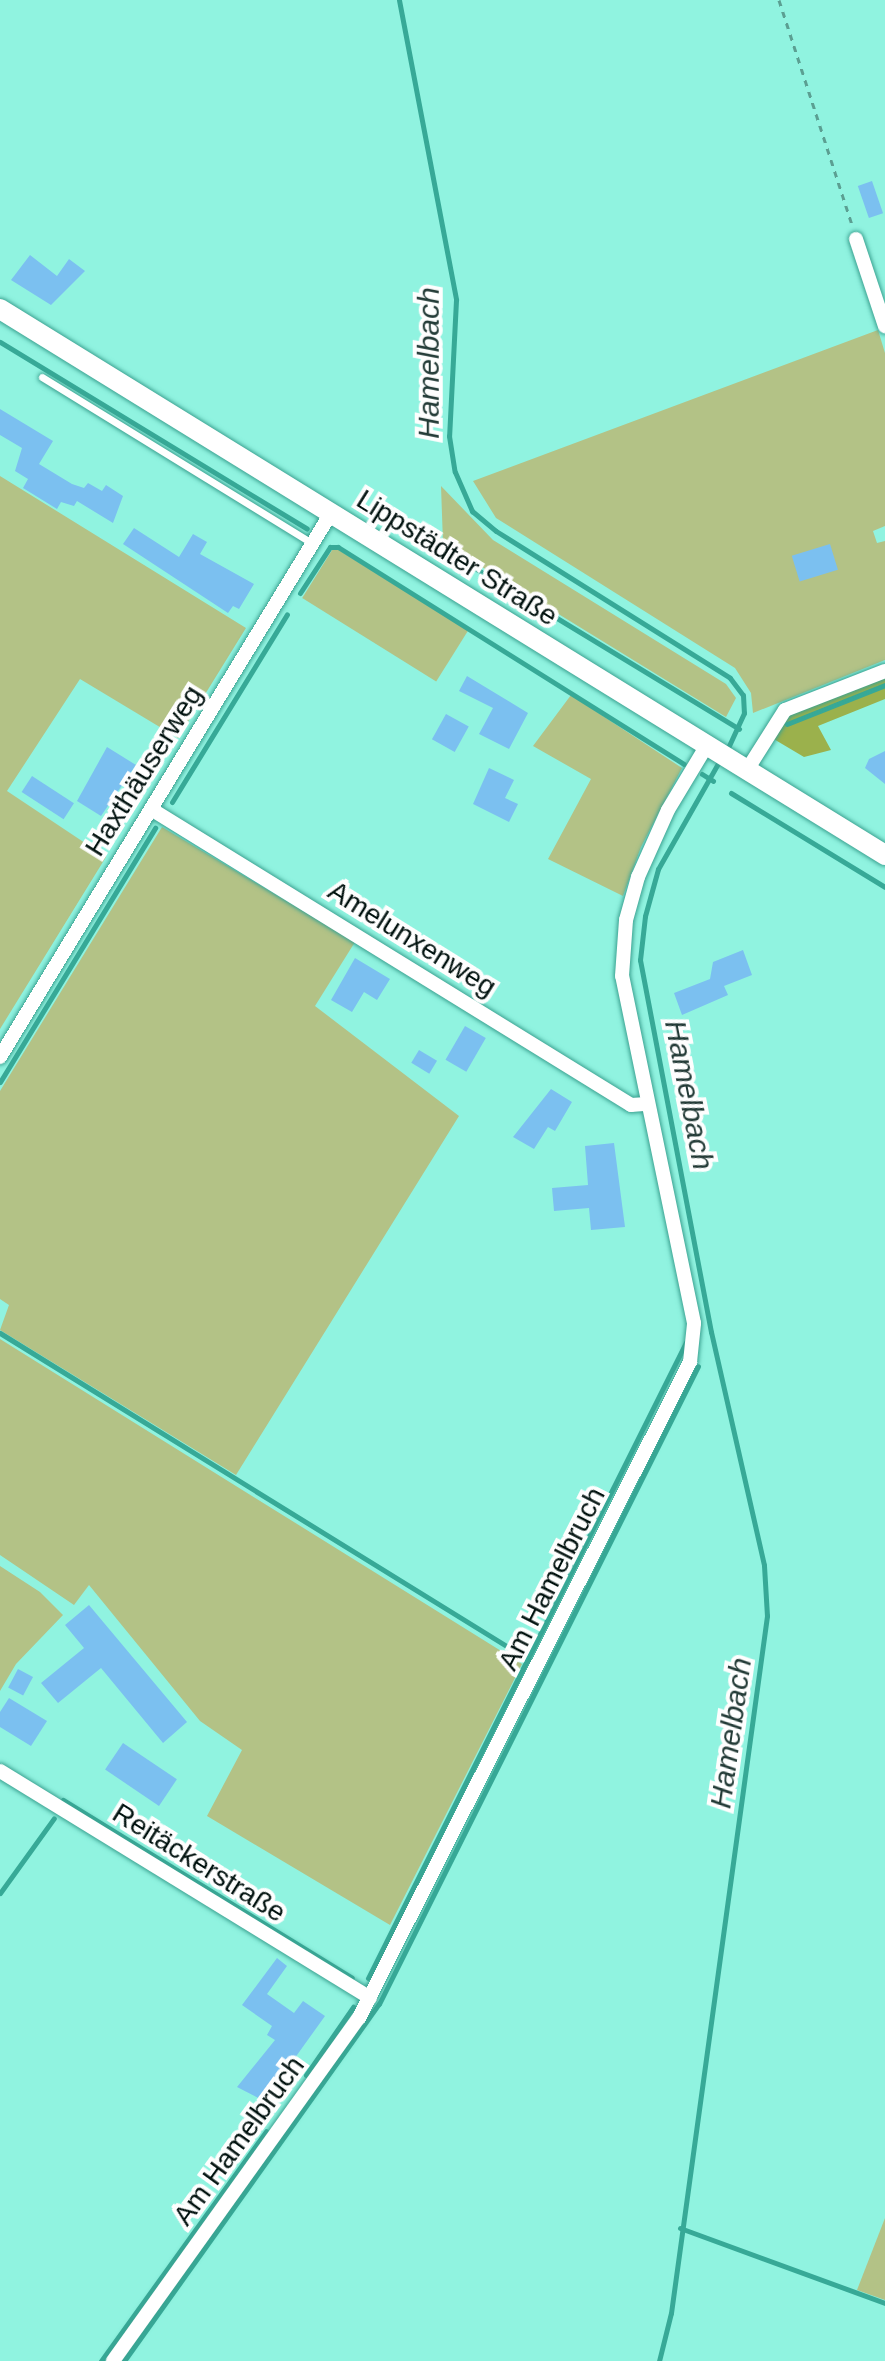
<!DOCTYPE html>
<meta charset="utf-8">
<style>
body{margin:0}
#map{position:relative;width:885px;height:2361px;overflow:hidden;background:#90f3e0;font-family:Arial,sans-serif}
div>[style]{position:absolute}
.green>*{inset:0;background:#b3c286;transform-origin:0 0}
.forest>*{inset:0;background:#9bb14c}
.stream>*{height:5px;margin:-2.5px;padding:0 2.5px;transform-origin:2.5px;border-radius:2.5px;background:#37a997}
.building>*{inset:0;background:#7bc0f0;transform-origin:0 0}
.path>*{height:3px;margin-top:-1.5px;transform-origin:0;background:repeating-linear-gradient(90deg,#5b9f92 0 6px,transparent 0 12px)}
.roads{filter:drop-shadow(0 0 2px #3ba291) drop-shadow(0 0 2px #3ba291)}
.lane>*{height:7px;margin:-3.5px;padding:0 3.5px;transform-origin:3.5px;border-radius:3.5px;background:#fff}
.street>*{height:14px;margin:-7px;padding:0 7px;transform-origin:7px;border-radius:7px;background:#fff}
.secondary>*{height:20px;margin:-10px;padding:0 10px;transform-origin:10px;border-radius:10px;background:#fff}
span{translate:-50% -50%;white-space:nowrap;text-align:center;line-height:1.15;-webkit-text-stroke:8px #fefefe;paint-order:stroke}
.street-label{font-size:28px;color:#00110e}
.water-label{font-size:30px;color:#223a36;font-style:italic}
</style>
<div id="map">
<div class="green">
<div style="clip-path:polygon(878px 330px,885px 353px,885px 526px,873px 531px,877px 543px,885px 541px,885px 660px,753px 713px,751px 693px,735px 668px,496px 518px,473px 481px)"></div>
<div style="clip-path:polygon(0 476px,246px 628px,178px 738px,80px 679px,7px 791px,106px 857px,0 1029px)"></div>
<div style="clip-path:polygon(441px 486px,493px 540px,726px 684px,736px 698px,726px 717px,443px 543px)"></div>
<div style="left:334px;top:547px;width:158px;height:60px;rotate:32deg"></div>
<div style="clip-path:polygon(571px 695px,682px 768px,641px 847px,623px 896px,548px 859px,591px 779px,533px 746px)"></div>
<div style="clip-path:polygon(162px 827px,355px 942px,315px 1006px,459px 1116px,236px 1475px,0 1330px,9px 1305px,0 1299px,0 1091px)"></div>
<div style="clip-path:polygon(0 1339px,522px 1664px,390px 1925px,207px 1816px,242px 1750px,200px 1721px,89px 1585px,74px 1605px,0 1555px)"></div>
<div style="clip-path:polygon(0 1566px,40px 1592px,63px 1615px,16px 1664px,0 1691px)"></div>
<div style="clip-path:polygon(885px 2218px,885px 2300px,857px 2290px)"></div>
</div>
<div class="forest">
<div style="clip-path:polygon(885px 678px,885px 699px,818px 726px,831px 750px,804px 757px,772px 738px,791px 713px)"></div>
</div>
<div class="stream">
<div style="left:399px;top:0;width:305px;rotate:79.2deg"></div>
<div style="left:456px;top:300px;width:136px;rotate:92.9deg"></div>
<div style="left:449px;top:436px;width:36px;rotate:81deg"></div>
<div style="left:455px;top:472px;width:43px;rotate:66.4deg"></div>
<div style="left:472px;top:511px;width:31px;rotate:40deg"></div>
<div style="left:496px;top:531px;width:276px;rotate:32.1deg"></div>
<div style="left:730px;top:678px;width:21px;rotate:53deg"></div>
<div style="left:743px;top:695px;width:18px;rotate:87deg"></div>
<div style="left:744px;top:713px;width:41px;rotate:114.7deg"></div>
<div style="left:0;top:342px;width:359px;rotate:31.3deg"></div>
<div style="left:399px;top:522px;width:398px;rotate:31.3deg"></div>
<div style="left:300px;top:593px;width:55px;rotate:-56.9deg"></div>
<div style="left:330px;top:547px;width:8px"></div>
<div style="left:338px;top:547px;width:408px;rotate:32.1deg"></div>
<div style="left:787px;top:724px;width:105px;rotate:-21.7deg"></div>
<div style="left:702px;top:774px;width:13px;rotate:32deg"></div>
<div style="left:731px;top:793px;width:180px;rotate:31.4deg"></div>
<div style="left:172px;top:802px;width:220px;rotate:-58.5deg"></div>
<div style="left:0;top:1082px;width:298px;rotate:-58.6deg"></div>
<div style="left:0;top:1333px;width:622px;rotate:31.72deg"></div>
<div style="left:63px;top:1800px;width:339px;rotate:31.6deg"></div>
<div style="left:0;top:1893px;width:92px;rotate:-54.2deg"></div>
<div style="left:368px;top:1978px;width:711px;rotate:-63.43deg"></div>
<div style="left:306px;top:2075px;width:83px;rotate:-55.3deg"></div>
<div style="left:680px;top:2228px;width:218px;rotate:20.1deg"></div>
<div style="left:101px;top:2361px;width:283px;rotate:-54.3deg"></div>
<div style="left:124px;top:2361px;width:439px;rotate:-54.5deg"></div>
<div style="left:379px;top:2004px;width:713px;rotate:-63.43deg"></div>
<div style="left:659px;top:2361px;width:49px;rotate:-76deg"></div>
<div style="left:671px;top:2313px;width:704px;rotate:-82.16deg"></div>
<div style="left:767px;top:1616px;width:51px;rotate:-93.4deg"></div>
<div style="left:764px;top:1565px;width:239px;rotate:-102.8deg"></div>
<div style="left:711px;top:1332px;width:379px;rotate:-100.8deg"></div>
<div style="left:640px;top:960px;width:44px;rotate:-83.5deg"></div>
<div style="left:645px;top:916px;width:49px;rotate:-74.5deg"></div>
<div style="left:658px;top:869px;width:128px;rotate:-60.4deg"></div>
</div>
<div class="building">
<div style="left:872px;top:181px;width:34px;height:15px;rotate:71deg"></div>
<div style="clip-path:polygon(30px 255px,57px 276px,69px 259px,85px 271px,51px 305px,11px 280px)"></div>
<div style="clip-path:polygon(0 409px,53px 441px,39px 464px,72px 484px,84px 488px,88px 483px,102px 491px,106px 485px,123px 496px,113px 523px,77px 501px,74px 506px,61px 502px,57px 509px,23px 488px,28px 479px,15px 471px,22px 448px,0 435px)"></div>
<div style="clip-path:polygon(134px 528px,179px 557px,193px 534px,207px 542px,200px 554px,254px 584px,239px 609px,233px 606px,228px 613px,123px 544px)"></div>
<div style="left:830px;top:544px;width:27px;height:40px;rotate:73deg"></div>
<div style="clip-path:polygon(467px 676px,528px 713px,509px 749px,479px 734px,493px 708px,459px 691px)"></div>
<div style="left:446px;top:714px;width:26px;height:29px;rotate:29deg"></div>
<div style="clip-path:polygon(107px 747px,136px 765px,101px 816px,77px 801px)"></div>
<div style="clip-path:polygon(885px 751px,885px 784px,865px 768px,869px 759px)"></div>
<div style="clip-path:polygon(489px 768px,514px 780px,505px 798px,518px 804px,509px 822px,473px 804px)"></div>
<div style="left:32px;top:776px;width:50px;height:19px;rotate:33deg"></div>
<div style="clip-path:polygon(743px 950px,752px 975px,724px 986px,728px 995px,682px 1015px,674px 993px,710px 979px,713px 962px)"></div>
<div style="clip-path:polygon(355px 958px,390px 979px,377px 1000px,364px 992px,352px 1012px,331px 1000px)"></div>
<div style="left:465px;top:1026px;width:24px;height:39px;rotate:30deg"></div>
<div style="left:419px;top:1050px;width:21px;height:15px;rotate:31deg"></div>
<div style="clip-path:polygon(551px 1089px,572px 1102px,555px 1131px,548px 1127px,534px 1149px,513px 1137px)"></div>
<div style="clip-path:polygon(614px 1143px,625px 1227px,591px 1230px,589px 1208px,554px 1211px,552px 1188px,588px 1185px,585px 1146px)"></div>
<div style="clip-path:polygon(89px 1605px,187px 1722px,163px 1743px,101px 1668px,58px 1703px,41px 1683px,84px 1648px,65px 1625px)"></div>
<div style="left:18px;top:1669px;width:17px;height:21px;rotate:28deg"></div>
<div style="clip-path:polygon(9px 1698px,47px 1721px,31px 1746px,0 1727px,0 1712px)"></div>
<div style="left:123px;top:1743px;width:65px;height:32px;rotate:34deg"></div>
<div style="clip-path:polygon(277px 1958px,287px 1966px,267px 1994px,294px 2013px,303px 2001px,325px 2016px,264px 2101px,237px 2087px,275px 2040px,267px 2035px,272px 2026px,242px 2005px)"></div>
</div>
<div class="path">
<div style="left:779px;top:0;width:237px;rotate:72deg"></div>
</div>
<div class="roads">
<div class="lane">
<div style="left:42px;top:377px;width:317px;rotate:31.6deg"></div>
</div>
<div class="street">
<div style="left:856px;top:239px;width:92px;rotate:71.6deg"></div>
<div style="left:747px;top:770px;width:71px;rotate:-57.7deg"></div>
<div style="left:785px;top:710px;width:107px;rotate:-21.3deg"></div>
<div style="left:151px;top:809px;width:564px;rotate:31.66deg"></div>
<div style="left:631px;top:1105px;width:16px;rotate:-4deg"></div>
<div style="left:0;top:1057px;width:637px;rotate:-58.68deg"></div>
<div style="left:0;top:1771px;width:434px;rotate:31.5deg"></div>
<div style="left:113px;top:2361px;width:422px;rotate:-54.4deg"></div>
<div style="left:359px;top:2018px;width:735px;rotate:-63.23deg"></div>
<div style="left:690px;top:1362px;width:39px;rotate:-84deg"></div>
<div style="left:694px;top:1323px;width:354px;rotate:-101.7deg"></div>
<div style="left:622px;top:976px;width:56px;rotate:-85.9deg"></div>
<div style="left:626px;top:920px;width:45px;rotate:-74.4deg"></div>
<div style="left:638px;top:877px;width:73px;rotate:-65.9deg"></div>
<div style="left:668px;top:810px;width:76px;rotate:-59deg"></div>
</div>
<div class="secondary">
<div style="left:0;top:309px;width:1040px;rotate:31.67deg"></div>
</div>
</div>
<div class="street-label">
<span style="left:457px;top:558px;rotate:32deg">Lippstädter Straße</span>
<span style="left:144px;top:771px;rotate:-58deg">Haxthäuserweg</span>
<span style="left:412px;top:939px;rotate:32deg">Amelunxenweg</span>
<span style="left:552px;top:1579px;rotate:-63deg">Am Hamelbruch</span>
<span style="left:199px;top:1863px;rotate:32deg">Reitäckerstraße</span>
<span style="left:239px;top:2141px;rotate:-54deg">Am Hamelbruch</span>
</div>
<div class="water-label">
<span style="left:429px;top:363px;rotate:-90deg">Hamelbach</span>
<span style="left:689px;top:1095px;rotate:79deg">Hamelbach</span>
<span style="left:731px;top:1733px;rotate:-82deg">Hamelbach</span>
</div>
</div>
